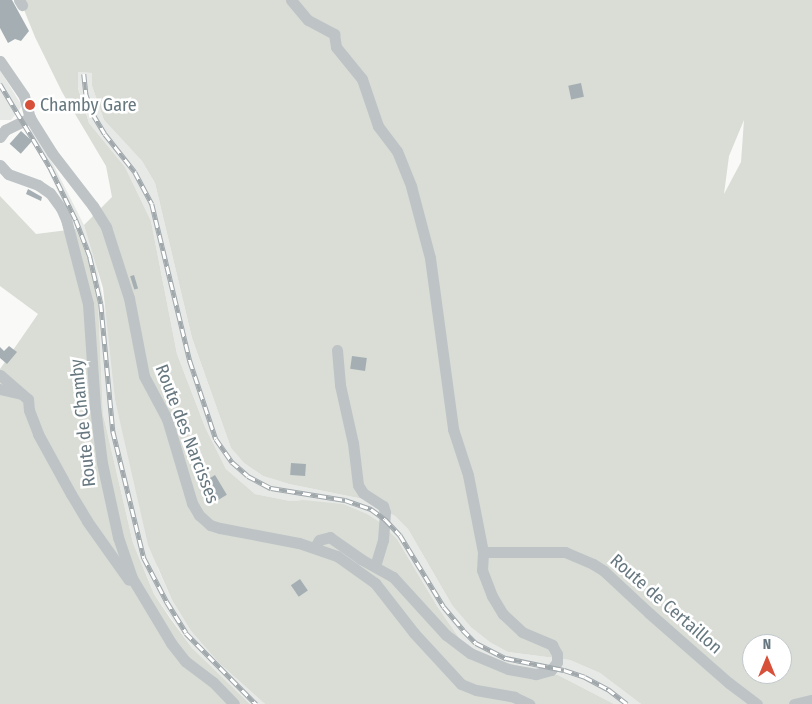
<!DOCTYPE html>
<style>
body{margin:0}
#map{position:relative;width:812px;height:704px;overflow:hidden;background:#f9f9f7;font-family:"Fira Sans Condensed",sans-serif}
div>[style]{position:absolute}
.built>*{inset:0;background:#e7e9e7}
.green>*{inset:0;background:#d9ddd6}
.building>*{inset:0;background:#a5afb3;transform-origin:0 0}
.minor>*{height:11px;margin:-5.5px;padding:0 5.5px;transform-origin:5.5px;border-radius:5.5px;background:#bec3c6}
.rail>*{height:4.5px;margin-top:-2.25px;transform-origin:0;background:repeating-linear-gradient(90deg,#fff 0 8px,#a0a8ac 0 16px);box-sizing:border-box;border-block:1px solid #a0a8ac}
.dots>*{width:14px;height:14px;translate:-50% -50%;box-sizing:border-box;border:2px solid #fff;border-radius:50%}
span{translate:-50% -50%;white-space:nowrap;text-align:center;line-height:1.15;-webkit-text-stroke:5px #fff;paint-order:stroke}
.poi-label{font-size:18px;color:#66777f}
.left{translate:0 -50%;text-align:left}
.street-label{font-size:18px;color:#66777f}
.north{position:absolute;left:742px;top:634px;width:50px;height:50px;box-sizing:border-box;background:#fff;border:1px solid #c2c9cc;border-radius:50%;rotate:0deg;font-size:14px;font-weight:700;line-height:20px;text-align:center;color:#66777f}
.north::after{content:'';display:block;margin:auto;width:18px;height:22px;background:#d75039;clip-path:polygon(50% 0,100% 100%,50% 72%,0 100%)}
</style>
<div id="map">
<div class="built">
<div style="clip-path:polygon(0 70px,22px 106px,11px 120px,0 120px)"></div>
<div style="clip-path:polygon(78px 72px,92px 73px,92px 86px,104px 120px,142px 161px,155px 183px,192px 338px,231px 448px,244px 463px,263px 476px,289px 484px,363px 499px,395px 516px,408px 529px,452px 605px,508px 652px,570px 660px,600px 673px,641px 704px,614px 704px,558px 675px,510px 666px,464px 645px,437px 606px,397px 539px,303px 500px,290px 501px,255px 494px,226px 469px,205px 427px,177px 354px,151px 221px,125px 167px,89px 123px,78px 87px)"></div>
<div style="clip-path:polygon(24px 128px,34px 132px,53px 164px,84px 225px,95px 258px,109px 329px,115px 400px,158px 569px,172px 600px,191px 631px,219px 663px,265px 704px,250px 704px,192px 648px,154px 594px,148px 579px,133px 543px,103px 414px,98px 301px,88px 259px,76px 229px,46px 166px)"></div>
</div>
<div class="green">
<div style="clip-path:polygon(evenodd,20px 0,812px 0,812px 704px,641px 704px,600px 673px,570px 660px,508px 652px,490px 642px,471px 627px,452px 605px,408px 529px,395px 516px,363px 499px,289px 484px,263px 476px,244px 463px,231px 448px,192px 338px,155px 183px,142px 161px,104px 120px,92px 86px,92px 73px,78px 72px,78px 88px,89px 123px,125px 167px,151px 221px,177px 354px,205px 427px,226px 469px,255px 494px,290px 501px,303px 500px,343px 504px,367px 514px,378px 521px,397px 539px,437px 606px,464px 645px,477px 654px,536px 671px,558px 675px,614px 704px,265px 704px,219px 663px,191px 631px,172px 600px,148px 545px,115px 400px,103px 288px,84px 225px,112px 197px,106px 166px,62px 92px,35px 37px,20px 0,744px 120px,741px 162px,724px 194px,729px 156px,744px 120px,20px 0,752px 644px,782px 644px,782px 674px,752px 674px,752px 644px)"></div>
<div style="clip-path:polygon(0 196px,36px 234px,76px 229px,88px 259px,98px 301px,103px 414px,133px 543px,154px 594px,170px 618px,192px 648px,250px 704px,0 704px,0 369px,38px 314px,0 286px)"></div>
</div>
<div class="building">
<div style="clip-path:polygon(0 0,12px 0,29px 31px,21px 41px,15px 39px,8px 43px,0 28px)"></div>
<div style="left:581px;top:83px;width:14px;height:13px;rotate:78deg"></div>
<div style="left:21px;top:131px;width:15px;height:17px;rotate:42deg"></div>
<div style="clip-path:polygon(28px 189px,42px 197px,41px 201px,26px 194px)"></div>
<div style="left:134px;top:275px;width:14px;height:4px;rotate:73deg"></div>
<div style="clip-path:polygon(9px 346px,17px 352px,7px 364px,0 358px,0 347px,4px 351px)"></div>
<div style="left:352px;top:356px;width:15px;height:13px;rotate:8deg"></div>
<div style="left:291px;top:463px;width:15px;height:12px;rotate:4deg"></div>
<div style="left:215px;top:475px;width:23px;height:11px;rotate:59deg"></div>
<div style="left:300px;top:579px;width:14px;height:11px;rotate:56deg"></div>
</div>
<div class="minor">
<div style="left:19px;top:0;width:6px;rotate:59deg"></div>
<div style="left:291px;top:0;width:26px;rotate:50deg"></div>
<div style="left:308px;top:20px;width:30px;rotate:28deg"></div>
<div style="left:334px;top:34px;width:13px;rotate:81deg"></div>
<div style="left:336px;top:47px;width:41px;rotate:50.9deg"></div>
<div style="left:362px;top:79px;width:50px;rotate:71.2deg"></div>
<div style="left:378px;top:126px;width:31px;rotate:53deg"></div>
<div style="left:397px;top:151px;width:38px;rotate:68deg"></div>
<div style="left:411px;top:186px;width:74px;rotate:75.2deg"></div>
<div style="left:430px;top:258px;width:173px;rotate:82.3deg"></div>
<div style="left:453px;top:429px;width:48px;rotate:71.9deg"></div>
<div style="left:468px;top:475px;width:78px;rotate:79deg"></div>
<div style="left:483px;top:552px;width:18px;rotate:93deg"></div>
<div style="left:482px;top:570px;width:28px;rotate:69deg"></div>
<div style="left:492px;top:596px;width:21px;rotate:59deg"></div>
<div style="left:503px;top:614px;width:26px;rotate:43deg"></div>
<div style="left:522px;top:632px;width:33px;rotate:23deg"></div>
<div style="left:552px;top:645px;width:10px;rotate:61deg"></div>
<div style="left:557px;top:654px;width:8px;rotate:90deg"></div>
<div style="left:557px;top:662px;width:10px;rotate:127deg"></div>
<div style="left:551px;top:670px;width:16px;rotate:165deg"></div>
<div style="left:536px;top:674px;width:28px;rotate:-170deg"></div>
<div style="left:508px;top:669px;width:41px;rotate:-157.2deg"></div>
<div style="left:470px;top:653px;width:30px;rotate:-143deg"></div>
<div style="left:446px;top:635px;width:79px;rotate:-132.4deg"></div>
<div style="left:393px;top:577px;width:37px;rotate:-151deg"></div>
<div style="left:361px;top:559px;width:38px;rotate:-145deg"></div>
<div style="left:330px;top:537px;width:11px;rotate:165deg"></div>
<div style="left:319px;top:540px;width:8px;rotate:120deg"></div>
<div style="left:0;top:61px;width:42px;rotate:55.6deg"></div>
<div style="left:24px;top:96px;width:23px;rotate:75deg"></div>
<div style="left:30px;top:118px;width:41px;rotate:57.8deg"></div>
<div style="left:52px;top:153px;width:67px;rotate:52.3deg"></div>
<div style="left:93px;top:206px;width:25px;rotate:58deg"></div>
<div style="left:106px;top:227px;width:75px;rotate:72.1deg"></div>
<div style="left:129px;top:298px;width:79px;rotate:79.1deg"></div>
<div style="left:144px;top:376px;width:49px;rotate:61.9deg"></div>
<div style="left:167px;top:419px;width:88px;rotate:73.4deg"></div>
<div style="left:192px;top:503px;width:14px;rotate:60deg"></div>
<div style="left:199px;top:515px;width:15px;rotate:42deg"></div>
<div style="left:210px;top:525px;width:10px;rotate:17deg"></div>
<div style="left:220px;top:528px;width:80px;rotate:10.8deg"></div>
<div style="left:299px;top:543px;width:40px;rotate:18.9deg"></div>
<div style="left:337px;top:556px;width:47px;rotate:35.4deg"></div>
<div style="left:375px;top:583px;width:63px;rotate:52deg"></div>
<div style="left:414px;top:633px;width:69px;rotate:47.3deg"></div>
<div style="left:461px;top:684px;width:16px;rotate:22deg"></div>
<div style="left:476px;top:690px;width:39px;rotate:10deg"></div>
<div style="left:514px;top:697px;width:17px;rotate:25deg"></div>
<div style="left:0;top:137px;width:9px;rotate:-54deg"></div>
<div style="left:5px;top:130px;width:28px;rotate:-26deg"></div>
<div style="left:0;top:165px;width:12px;rotate:48deg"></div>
<div style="left:8px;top:174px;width:32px;rotate:20deg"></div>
<div style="left:38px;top:185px;width:14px;rotate:34deg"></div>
<div style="left:50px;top:193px;width:19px;rotate:54deg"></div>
<div style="left:61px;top:208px;width:12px;rotate:66deg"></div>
<div style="left:66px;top:219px;width:88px;rotate:75.5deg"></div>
<div style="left:88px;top:304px;width:103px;rotate:86.1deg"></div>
<div style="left:95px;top:407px;width:56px;rotate:82.9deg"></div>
<div style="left:102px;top:463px;width:76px;rotate:77.8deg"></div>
<div style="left:118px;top:537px;width:43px;rotate:71.1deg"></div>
<div style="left:132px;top:578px;width:76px;rotate:59deg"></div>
<div style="left:171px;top:643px;width:23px;rotate:52deg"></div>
<div style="left:185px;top:661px;width:35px;rotate:37deg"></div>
<div style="left:213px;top:682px;width:30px;rotate:46deg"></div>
<div style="left:337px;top:350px;width:35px;rotate:85deg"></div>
<div style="left:340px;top:385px;width:59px;rotate:77.4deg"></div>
<div style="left:353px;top:443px;width:42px;rotate:83.2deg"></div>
<div style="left:358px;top:485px;width:9px;rotate:58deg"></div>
<div style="left:363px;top:493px;width:24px;rotate:33deg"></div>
<div style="left:383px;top:506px;width:6px;rotate:72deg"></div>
<div style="left:385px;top:512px;width:28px;rotate:94deg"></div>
<div style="left:383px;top:540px;width:27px;rotate:107deg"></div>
<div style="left:0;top:375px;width:37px;rotate:41deg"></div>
<div style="left:28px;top:399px;width:11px;rotate:85deg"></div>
<div style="left:29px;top:410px;width:26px;rotate:69deg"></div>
<div style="left:38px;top:434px;width:68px;rotate:61.2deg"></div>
<div style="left:71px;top:494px;width:31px;rotate:59deg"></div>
<div style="left:87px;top:521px;width:72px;rotate:54.6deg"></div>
<div style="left:0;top:389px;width:22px;rotate:13deg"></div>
<div style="left:483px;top:552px;width:82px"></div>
<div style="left:565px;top:552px;width:30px;rotate:23deg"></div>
<div style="left:593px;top:564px;width:13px;rotate:32deg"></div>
<div style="left:604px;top:571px;width:62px;rotate:43deg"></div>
<div style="left:649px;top:613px;width:106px;rotate:41.2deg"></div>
<div style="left:729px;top:683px;width:35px;rotate:37deg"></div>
<div style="left:794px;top:704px;width:18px;rotate:-13deg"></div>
</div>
<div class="rail">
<div style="left:84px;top:74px;width:20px;rotate:84deg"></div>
<div style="left:86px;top:94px;width:21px;rotate:71deg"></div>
<div style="left:93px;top:114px;width:23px;rotate:59deg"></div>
<div style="left:105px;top:134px;width:48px;rotate:51.7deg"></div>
<div style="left:135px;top:172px;width:36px;rotate:62deg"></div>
<div style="left:152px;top:204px;width:162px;rotate:76.4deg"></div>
<div style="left:190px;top:361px;width:82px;rotate:71.6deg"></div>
<div style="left:216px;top:439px;width:28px;rotate:55deg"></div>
<div style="left:232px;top:462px;width:21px;rotate:41deg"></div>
<div style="left:248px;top:476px;width:26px;rotate:28deg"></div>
<div style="left:271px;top:488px;width:75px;rotate:9.2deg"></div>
<div style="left:345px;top:500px;width:28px;rotate:19deg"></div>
<div style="left:371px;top:509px;width:17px;rotate:36deg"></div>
<div style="left:385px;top:519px;width:22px;rotate:47deg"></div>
<div style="left:400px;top:535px;width:84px;rotate:58.6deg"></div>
<div style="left:444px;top:607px;width:30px;rotate:50deg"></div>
<div style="left:463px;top:630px;width:18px;rotate:45deg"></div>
<div style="left:476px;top:643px;width:34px;rotate:27deg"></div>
<div style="left:506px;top:658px;width:59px;rotate:11.7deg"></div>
<div style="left:564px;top:670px;width:22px;rotate:18deg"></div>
<div style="left:585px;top:677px;width:26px;rotate:28deg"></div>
<div style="left:608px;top:689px;width:24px;rotate:38deg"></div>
<div style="left:0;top:84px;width:99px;rotate:59deg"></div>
<div style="left:51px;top:169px;width:57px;rotate:63.9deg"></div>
<div style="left:76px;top:220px;width:40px;rotate:69deg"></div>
<div style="left:90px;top:257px;width:48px;rotate:76.8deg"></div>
<div style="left:101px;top:304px;width:128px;rotate:84.6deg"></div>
<div style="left:113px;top:431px;width:131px;rotate:76.3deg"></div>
<div style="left:144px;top:558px;width:50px;rotate:62.4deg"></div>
<div style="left:167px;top:602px;width:36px;rotate:58deg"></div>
<div style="left:186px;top:633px;width:100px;rotate:45.4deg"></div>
</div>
<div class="dots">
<div style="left:30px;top:105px;background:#d75039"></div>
</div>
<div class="poi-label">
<span class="left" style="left:40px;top:105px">Chamby Gare</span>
</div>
<div class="street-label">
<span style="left:83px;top:423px;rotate:-96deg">Route de Chamby</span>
<span style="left:187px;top:434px;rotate:69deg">Route des Narcisses</span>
<span style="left:666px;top:604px;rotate:41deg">Route de Certaillon</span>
</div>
<div class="north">N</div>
</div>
